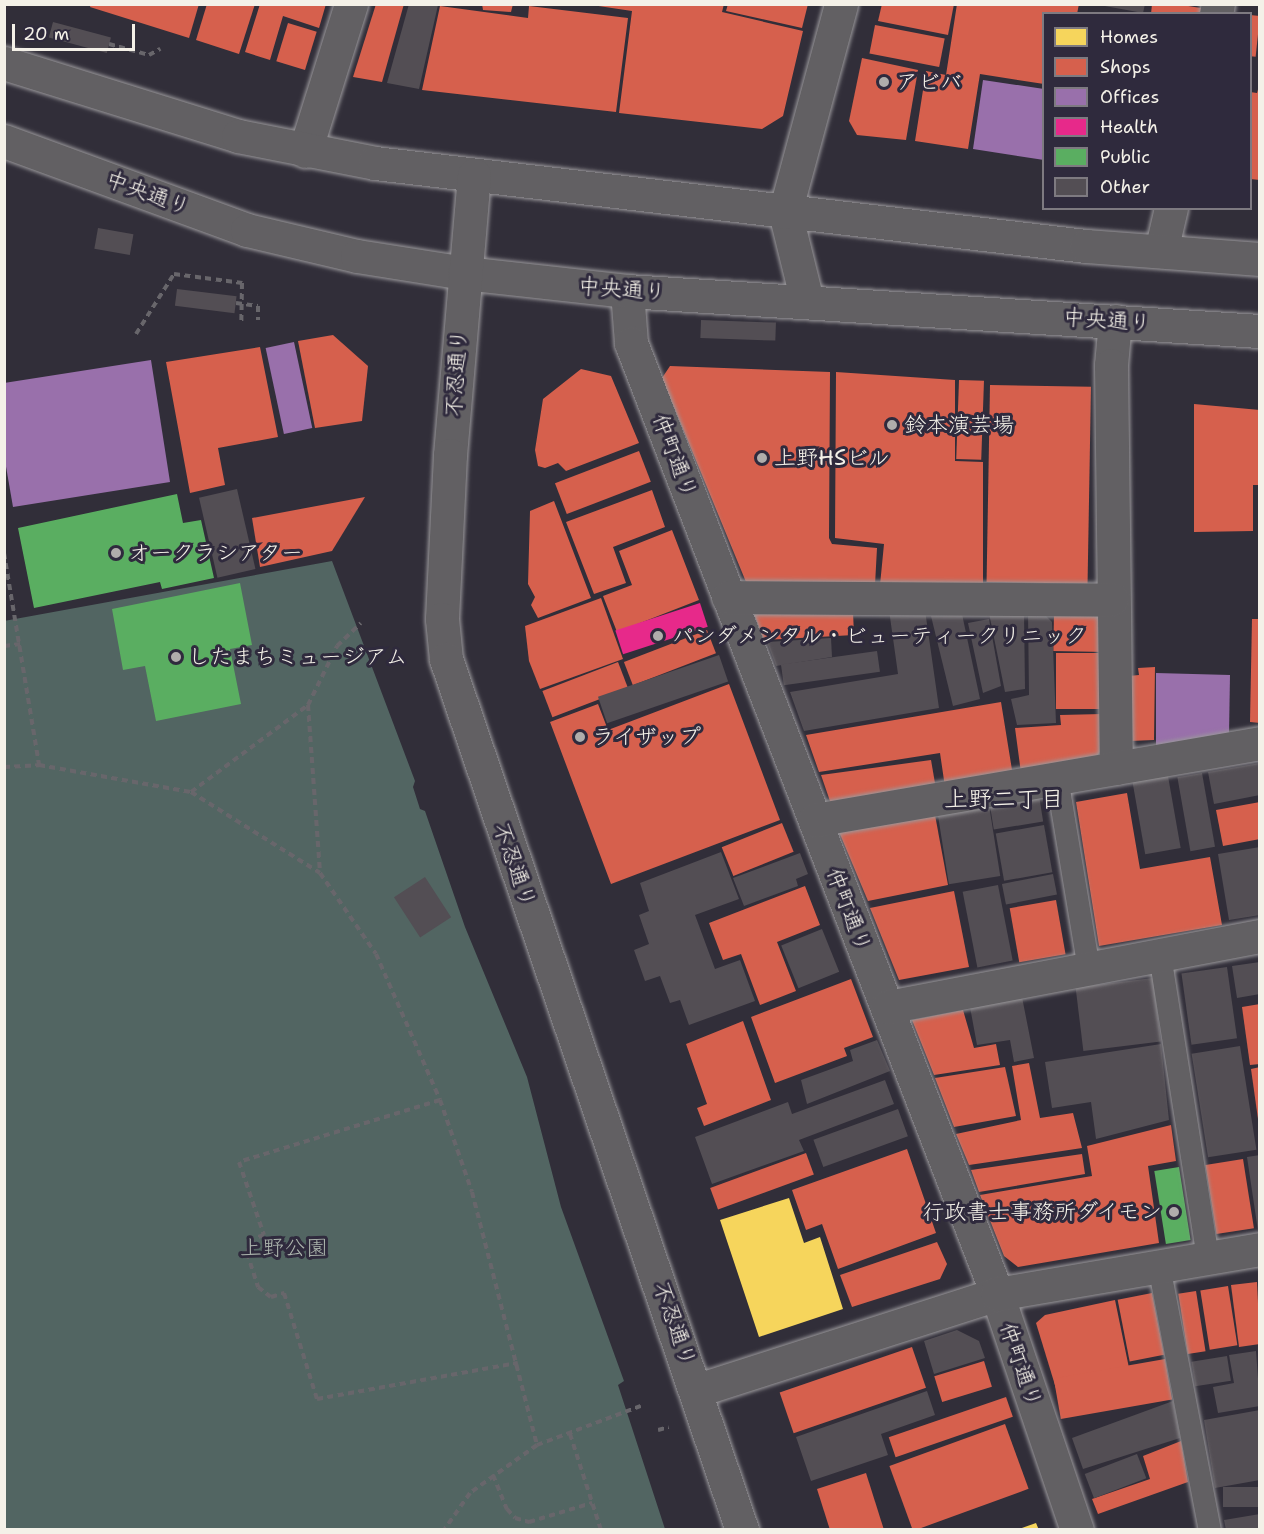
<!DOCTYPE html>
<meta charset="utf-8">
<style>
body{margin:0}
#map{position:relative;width:1264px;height:1534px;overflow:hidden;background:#312e39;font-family:"Shantell Sans","Klee One",sans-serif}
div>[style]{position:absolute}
.green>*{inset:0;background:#526562}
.homes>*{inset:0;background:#f6d55c}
.shops>*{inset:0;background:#d6604d;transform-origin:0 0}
.offices>*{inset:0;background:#9970ab;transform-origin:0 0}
.health>*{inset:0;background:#e7298a;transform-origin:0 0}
.public>*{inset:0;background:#5aae61;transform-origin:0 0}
.building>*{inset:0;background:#534e54;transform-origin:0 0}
.path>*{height:4px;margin-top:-2px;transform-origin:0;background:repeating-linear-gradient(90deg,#68666b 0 6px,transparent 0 10.5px)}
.roads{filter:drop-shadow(0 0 2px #9a989b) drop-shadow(0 0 2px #9a989b)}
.lane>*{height:22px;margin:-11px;padding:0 11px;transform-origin:11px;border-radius:11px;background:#626063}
.street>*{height:33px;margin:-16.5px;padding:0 16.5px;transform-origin:16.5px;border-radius:16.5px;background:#626063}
.secondary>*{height:33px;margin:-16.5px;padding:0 16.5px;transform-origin:16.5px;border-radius:16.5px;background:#626063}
.dots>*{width:16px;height:16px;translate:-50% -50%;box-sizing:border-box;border:3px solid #2f2a3d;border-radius:50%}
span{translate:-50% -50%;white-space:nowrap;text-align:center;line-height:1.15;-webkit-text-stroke:6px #2f2a3d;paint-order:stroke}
.poi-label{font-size:22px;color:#f4f1e8}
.left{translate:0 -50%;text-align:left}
.right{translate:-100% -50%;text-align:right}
.street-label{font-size:22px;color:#f4f1e8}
.park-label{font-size:22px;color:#adb6ae}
.neighbourhood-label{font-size:24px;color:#f4f1e8}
.frame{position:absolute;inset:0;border:6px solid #f4f1e8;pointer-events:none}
.legend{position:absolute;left:1042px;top:12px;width:210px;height:198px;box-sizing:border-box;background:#2f2a3d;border:2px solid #7e7a81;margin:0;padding:8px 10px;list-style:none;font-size:18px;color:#f4f1e8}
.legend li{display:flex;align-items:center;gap:12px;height:30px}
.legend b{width:30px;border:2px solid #7e7a81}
.scale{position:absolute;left:12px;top:24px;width:123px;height:27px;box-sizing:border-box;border:3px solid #f4f1e8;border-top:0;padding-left:8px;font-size:18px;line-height:21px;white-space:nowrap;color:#f4f1e8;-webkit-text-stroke:4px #2f2a3d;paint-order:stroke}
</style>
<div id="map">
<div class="green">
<div style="clip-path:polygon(332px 561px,415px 781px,413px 787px,420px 809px,425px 811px,465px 927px,527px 1077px,561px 1207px,624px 1381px,618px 1385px,665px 1529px,5px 1529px,4px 621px)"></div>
</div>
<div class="homes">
<div style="clip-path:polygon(789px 1198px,804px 1243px,820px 1237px,843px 1309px,759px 1337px,720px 1220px)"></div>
<div style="clip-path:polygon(1036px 1523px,1039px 1530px,1019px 1530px,1019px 1529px)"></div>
</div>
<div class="shops">
<div style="clip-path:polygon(91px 4px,199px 4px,189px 38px,90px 7px)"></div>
<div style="clip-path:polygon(207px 4px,255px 4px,239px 54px,196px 40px)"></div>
<div style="clip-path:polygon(260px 4px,326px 4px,319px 28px,283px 16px,270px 60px,245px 52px)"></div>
<div style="clip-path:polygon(376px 4px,404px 4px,382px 82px,353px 77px)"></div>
<div style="clip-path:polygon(482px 4px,513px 4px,511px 12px,483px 10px)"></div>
<div style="clip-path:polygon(585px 4px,724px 4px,722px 12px,803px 31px,783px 116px,762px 129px,619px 113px,632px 11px)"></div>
<div style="clip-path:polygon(728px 4px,808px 4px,802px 28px,726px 11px)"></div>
<div style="clip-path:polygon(882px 4px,954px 4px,948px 35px,878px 21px)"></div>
<div style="clip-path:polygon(957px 4px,1079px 4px,1077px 14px,1044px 14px,1044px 84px,980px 74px,968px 149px,915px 141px,926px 71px,946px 75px)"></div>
<div style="clip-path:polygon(1152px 4px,1176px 4px,1207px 9px,1206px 14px,1151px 14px)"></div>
<div style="clip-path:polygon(440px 6px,528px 18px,529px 6px,628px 18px,616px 112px,422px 90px)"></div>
<div style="left:1250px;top:15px;width:10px;height:41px;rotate:6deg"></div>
<div style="left:288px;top:23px;width:30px;height:40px;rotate:17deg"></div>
<div style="left:875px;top:25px;width:71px;height:29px;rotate:11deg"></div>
<div style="clip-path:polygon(862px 58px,918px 70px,906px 140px,857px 135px,849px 121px)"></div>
<div style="clip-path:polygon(1260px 82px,1260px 180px,1250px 179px,1250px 92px,1257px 93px)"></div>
<div style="clip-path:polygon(333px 335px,368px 366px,362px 421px,315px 428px,298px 341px)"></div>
<div style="clip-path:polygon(260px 347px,278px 437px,218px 448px,225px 485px,190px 493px,166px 362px)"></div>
<div style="clip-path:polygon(670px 366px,830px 372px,829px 538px,832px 544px,877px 548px,875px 585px,746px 582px,662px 378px)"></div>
<div style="clip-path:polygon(581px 369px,611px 376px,639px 443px,566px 471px,558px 463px,545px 468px,538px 466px,535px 450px,543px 399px)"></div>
<div style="clip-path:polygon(836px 372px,955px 380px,955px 461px,983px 462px,983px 584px,880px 585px,884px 544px,835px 538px)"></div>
<div style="left:959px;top:380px;width:25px;height:79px;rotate:2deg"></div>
<div style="left:990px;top:385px;width:101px;height:197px;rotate:1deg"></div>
<div style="clip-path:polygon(1194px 404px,1260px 410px,1260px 485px,1253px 485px,1253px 531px,1194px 532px)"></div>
<div style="left:639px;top:451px;width:33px;height:90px;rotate:69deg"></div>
<div style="clip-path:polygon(652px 490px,665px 527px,613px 547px,626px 583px,594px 594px,566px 522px)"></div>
<div style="clip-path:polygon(365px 497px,332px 551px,260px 567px,252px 518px)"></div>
<div style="clip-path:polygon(554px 501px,591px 598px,538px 618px,531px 605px,535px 597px,528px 584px,530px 511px)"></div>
<div style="clip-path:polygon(672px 530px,699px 600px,617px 632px,603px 596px,632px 585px,619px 551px)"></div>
<div style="clip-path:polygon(601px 598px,623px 659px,540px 689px,529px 661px,525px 626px)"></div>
<div style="clip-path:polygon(853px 612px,854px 635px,764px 640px,754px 614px)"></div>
<div style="left:1054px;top:613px;width:52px;height:38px;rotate:1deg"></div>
<div style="clip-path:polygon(1252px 619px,1260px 619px,1260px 723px,1250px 722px)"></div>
<div style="left:707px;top:630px;width:25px;height:89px;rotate:69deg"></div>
<div style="left:1056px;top:653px;width:48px;height:56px"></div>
<div style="left:618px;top:662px;width:28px;height:81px;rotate:69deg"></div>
<div style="clip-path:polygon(1155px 667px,1154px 740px,1130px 741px,1129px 676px,1139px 675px,1138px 668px)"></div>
<div style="clip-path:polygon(729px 684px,780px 820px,611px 884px,550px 722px,598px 704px,608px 730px)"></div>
<div style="clip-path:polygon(1001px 702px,1013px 776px,945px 787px,940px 753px,819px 772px,806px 735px)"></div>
<div style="clip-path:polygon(1102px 714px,1104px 747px,1096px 757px,1021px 773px,1015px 728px,1061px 725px,1060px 715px)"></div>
<div style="clip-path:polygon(931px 760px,936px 789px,832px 807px,821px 775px)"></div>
<div style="clip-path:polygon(1127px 793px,1140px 869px,1210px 857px,1222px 925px,1099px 946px,1076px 802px)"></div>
<div style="clip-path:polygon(1260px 802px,1260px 839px,1223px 846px,1216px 810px)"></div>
<div style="clip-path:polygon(935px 815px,948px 885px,868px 901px,839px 832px)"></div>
<div style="left:782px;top:823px;width:31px;height:65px;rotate:68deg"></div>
<div style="clip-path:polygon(805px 886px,820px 925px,777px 942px,796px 991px,760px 1005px,741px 954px,723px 960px,709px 923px)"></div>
<div style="clip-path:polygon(954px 891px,969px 967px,899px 980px,870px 908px)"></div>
<div style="left:1056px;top:900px;width:55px;height:47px;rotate:80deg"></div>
<div style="clip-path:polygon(851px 979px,873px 1037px,844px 1048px,847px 1056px,775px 1083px,751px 1017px)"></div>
<div style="clip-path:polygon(1260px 1004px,1260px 1064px,1250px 1065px,1242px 1007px)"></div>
<div style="clip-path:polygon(963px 1010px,974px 1048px,996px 1044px,1000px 1065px,934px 1075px,912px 1020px)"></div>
<div style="clip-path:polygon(743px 1021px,771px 1100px,704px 1126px,697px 1108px,707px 1104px,686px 1044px)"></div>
<div style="clip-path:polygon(1029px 1063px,1040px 1118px,1073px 1113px,1082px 1148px,969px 1165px,956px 1134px,1021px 1120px,1012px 1066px)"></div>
<div style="clip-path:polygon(1005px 1067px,1016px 1116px,954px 1127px,935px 1078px)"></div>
<div style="clip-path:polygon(1260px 1067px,1260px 1119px,1258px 1119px,1251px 1069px)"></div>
<div style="clip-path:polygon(1171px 1125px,1176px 1161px,1148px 1166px,1159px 1243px,1018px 1267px,1004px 1256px,980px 1195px,1092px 1176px,1087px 1146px)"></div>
<div style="clip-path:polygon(907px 1149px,936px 1233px,838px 1269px,822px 1224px,806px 1230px,792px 1190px)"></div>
<div style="left:806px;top:1153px;width:23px;height:102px;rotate:70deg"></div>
<div style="clip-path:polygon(1082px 1154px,1085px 1174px,979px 1192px,971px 1170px)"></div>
<div style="left:1243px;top:1159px;width:70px;height:38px;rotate:81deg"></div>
<div style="clip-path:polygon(937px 1242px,947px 1264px,940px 1279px,852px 1307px,840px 1275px)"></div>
<div style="clip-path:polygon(1257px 1282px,1260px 1344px,1239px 1347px,1231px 1285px)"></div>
<div style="left:1228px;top:1286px;width:60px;height:28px;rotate:81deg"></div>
<div style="left:1196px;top:1291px;width:61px;height:18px;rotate:81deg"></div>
<div style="left:1152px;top:1293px;width:63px;height:35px;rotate:79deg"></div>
<div style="clip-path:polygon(1115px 1300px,1129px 1368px,1058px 1395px,1036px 1323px,1045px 1315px)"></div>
<div style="left:912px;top:1347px;width:43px;height:140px;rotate:71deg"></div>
<div style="left:1165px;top:1359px;width:41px;height:113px;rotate:80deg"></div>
<div style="left:984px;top:1361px;width:27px;height:52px;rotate:73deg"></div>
<div style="left:1006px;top:1397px;width:21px;height:124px;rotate:71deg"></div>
<div style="left:1005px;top:1424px;width:69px;height:123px;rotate:70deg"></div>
<div style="clip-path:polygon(1181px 1441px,1188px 1482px,1098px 1514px,1092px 1499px,1150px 1479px,1143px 1456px)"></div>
<div style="clip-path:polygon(866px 1473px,884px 1530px,830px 1530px,817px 1489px)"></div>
</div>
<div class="offices">
<div style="clip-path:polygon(983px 80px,1044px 89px,1044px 160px,973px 149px)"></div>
<div style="left:294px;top:342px;width:88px;height:29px;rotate:78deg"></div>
<div style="clip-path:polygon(151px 360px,170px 482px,13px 507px,4px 455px,4px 383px)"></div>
<div style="clip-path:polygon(1156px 673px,1230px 675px,1229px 734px,1156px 750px)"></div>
</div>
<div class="health">
<div style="left:700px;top:603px;width:25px;height:89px;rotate:72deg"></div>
</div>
<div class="public">
<div style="clip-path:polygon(177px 494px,183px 523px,201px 520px,214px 578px,162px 589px,160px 582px,34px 608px,18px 528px)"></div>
<div style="clip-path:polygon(240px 583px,252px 645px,230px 649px,241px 704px,156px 721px,145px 666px,123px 670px,112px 609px)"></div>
<div style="left:1179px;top:1167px;width:74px;height:25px;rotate:81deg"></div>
</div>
<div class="building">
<div style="clip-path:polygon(409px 4px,438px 5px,419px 89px,387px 83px)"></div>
<div style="clip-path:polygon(1094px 4px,1145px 4px,1143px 13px)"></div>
<div style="left:53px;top:22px;width:60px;height:16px;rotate:15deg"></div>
<div style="left:98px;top:228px;width:36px;height:21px;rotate:10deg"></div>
<div style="left:177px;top:289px;width:60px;height:17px;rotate:7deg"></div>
<div style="left:701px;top:320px;width:75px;height:18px;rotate:2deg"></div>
<div style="left:237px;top:489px;width:82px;height:39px;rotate:77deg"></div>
<div style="clip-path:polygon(889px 610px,925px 610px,939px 708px,804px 731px,790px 692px,898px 674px)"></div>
<div style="clip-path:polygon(1024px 612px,1025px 689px,1005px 692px,989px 613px)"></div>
<div style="clip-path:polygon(1028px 612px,1044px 614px,1052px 622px,1056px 723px,1017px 725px,1011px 699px,1029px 695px)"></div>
<div style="clip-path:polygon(962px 614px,980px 699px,953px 706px,931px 616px)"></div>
<div style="clip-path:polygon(989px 619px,1001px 686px,983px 693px,968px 623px)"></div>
<div style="clip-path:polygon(831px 638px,832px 657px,776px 666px,767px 642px)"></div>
<div style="left:877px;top:651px;width:21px;height:97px;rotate:82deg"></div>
<div style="left:719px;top:655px;width:28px;height:128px;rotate:71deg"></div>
<div style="clip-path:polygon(1260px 763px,1260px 795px,1214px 804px,1208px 772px)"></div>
<div style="left:1202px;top:773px;width:75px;height:25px;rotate:80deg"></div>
<div style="left:1168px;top:776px;width:73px;height:36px;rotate:80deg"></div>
<div style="left:1038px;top:789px;width:33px;height:50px;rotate:81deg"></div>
<div style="left:989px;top:805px;width:72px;height:52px;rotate:81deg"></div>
<div style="left:1044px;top:825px;width:48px;height:49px;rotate:80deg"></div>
<div style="clip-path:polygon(1260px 847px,1260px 915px,1229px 920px,1218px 854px)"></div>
<div style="clip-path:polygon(721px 852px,739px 899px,695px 915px,715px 969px,740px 960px,755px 1001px,689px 1025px,680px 1000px,670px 1003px,660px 976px,645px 981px,634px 950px,649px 944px,639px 915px,649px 911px,640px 883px)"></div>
<div style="clip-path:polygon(800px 853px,808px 874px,796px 879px,798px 886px,744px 906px,733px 878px)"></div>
<div style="left:1053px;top:874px;width:21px;height:52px;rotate:79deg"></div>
<div style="left:425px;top:877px;width:48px;height:37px;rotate:57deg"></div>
<div style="left:998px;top:885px;width:77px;height:36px;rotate:79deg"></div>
<div style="left:822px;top:929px;width:46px;height:44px;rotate:68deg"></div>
<div style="clip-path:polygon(1260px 962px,1260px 994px,1237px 998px,1232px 966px)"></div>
<div style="left:1227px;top:967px;width:72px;height:46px;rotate:82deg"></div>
<div style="left:1153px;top:978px;width:64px;height:78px;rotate:83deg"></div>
<div style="clip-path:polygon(1022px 997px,1034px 1058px,1014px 1062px,1010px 1040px,977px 1045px,970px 1007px)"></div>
<div style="clip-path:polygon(877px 1040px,890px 1071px,807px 1104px,801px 1080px,853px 1061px,850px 1050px)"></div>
<div style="clip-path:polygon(1161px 1044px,1169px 1120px,1096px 1139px,1091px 1102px,1052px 1108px,1045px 1062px)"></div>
<div style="left:1240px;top:1046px;width:105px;height:49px;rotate:81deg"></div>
<div style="clip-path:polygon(885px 1080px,894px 1104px,799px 1140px,804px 1151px,712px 1184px,695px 1137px,788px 1102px,792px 1114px)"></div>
<div style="left:898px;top:1109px;width:29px;height:90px;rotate:70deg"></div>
<div style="clip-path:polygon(1260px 1155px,1260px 1231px,1258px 1231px,1247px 1157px)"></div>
<div style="clip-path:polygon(957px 1330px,979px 1341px,985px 1358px,934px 1374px,924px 1341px)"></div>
<div style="clip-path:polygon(1256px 1351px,1260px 1406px,1218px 1413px,1213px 1387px,1234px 1383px,1229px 1355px)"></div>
<div style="left:1227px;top:1356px;width:25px;height:36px;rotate:81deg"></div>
<div style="clip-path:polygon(927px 1391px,935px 1415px,881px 1434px,888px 1455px,811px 1481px,796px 1437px)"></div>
<div style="clip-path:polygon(1173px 1401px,1180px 1438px,1083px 1469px,1072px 1438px)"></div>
<div style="clip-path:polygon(1260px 1410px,1260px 1480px,1215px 1488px,1204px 1420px)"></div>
<div style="left:1137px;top:1454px;width:26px;height:56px;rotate:69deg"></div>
<div style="left:1260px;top:1487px;width:20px;height:37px;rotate:90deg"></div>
<div style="clip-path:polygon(1260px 1514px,1260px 1530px,1226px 1530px,1224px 1520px)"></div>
</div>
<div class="path">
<div style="left:109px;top:44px;width:41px;rotate:15.4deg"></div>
<div style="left:149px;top:55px;width:13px;rotate:-29deg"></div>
<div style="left:236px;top:303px;width:22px;rotate:8deg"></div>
<div style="left:258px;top:306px;width:14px;rotate:90deg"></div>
<div style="left:136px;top:334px;width:71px;rotate:-57.7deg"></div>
<div style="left:174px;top:274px;width:69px;rotate:7.5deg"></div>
<div style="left:242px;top:283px;width:39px;rotate:91deg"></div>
<div style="left:4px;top:553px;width:215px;rotate:80.6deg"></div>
<div style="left:4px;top:646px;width:17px;rotate:-7deg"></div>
<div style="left:308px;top:705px;width:167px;rotate:85.9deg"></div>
<div style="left:4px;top:767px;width:35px;rotate:-3deg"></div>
<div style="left:39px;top:765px;width:154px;rotate:10.1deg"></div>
<div style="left:191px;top:792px;width:152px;rotate:32.1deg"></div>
<div style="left:320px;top:873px;width:98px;rotate:55.3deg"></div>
<div style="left:376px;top:954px;width:159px;rotate:66.3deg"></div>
<div style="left:440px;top:1100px;width:97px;rotate:70.8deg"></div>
<div style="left:472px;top:1192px;width:261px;rotate:75.6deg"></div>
<div style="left:537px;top:1445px;width:82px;rotate:144.4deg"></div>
<div style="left:470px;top:1493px;width:45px;rotate:125.1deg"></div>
<div style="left:191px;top:792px;width:146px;rotate:-36.6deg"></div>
<div style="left:308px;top:705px;width:66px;rotate:-63.8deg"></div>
<div style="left:337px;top:646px;width:33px;rotate:-44deg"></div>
<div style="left:440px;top:1100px;width:210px;rotate:162.9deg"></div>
<div style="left:239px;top:1162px;width:77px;rotate:71.1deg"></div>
<div style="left:264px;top:1235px;width:13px;rotate:162deg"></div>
<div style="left:252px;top:1239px;width:15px;rotate:110deg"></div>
<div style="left:247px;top:1253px;width:36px;rotate:72deg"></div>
<div style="left:258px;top:1287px;width:16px;rotate:38deg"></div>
<div style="left:271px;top:1297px;width:14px;rotate:-17deg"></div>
<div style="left:284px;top:1293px;width:111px;rotate:72.7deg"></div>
<div style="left:317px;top:1399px;width:204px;rotate:-10.2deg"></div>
<div style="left:658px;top:1430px;width:11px;rotate:-15deg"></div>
<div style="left:570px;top:1434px;width:101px;rotate:72.1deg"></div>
<div style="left:537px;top:1445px;width:111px;rotate:-20.6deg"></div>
<div style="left:493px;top:1475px;width:37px;rotate:68deg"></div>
<div style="left:507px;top:1509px;width:12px;rotate:48deg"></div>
<div style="left:515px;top:1518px;width:15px;rotate:16deg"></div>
<div style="left:529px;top:1522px;width:66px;rotate:-16.8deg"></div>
</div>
<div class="roads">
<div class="lane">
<div style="left:1057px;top:778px;width:194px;rotate:80.5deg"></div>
<div style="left:1160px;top:955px;width:306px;rotate:81deg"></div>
<div style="left:1159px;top:1266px;width:269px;rotate:79.1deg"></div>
</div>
<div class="street">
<div style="left:1216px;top:14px;width:10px;rotate:-79deg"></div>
<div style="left:305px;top:151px;width:154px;rotate:-72.6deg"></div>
<div style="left:1161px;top:251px;width:44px;rotate:-76.9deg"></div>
<div style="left:627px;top:291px;width:52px;rotate:85.6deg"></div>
<div style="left:631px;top:343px;width:1019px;rotate:68.95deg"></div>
<div style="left:997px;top:1294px;width:249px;rotate:71.3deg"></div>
<div style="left:807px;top:301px;width:92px;rotate:-103.9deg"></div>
<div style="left:785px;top:212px;width:215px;rotate:-74.9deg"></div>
<div style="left:1115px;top:321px;width:44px;rotate:95.2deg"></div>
<div style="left:1111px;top:365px;width:403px;rotate:89.3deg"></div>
<div style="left:728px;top:597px;width:384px;rotate:0.4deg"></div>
<div style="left:815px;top:820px;width:452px;rotate:-9.8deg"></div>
<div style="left:887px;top:1007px;width:380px;rotate:-10.8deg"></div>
<div style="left:698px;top:1390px;width:314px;rotate:-17.8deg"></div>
<div style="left:997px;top:1294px;width:267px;rotate:-9.7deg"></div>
</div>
<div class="secondary">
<div style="left:4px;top:63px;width:245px;rotate:17.3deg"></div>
<div style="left:238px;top:136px;width:140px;rotate:11.1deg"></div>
<div style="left:375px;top:163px;width:716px;rotate:6.66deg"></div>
<div style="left:1086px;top:246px;width:174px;rotate:4.3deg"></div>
<div style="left:4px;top:141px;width:259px;rotate:20.1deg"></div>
<div style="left:247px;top:230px;width:113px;rotate:13.3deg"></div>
<div style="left:357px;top:256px;width:108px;rotate:9deg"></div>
<div style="left:464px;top:273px;width:164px;rotate:6.3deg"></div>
<div style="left:627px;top:291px;width:634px;rotate:3.62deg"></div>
<div style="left:474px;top:175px;width:281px;rotate:94.9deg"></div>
<div style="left:450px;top:455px;width:164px;rotate:92.8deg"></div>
<div style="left:442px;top:619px;width:40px;rotate:84.3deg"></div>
<div style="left:446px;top:659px;width:920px;rotate:71.23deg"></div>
</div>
</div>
<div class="dots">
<div style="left:884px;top:82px;background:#b0adab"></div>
<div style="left:892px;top:425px;background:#b0adab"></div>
<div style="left:762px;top:458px;background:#b0adab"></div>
<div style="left:116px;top:553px;background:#b0adab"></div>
<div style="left:658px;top:636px;background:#b0adab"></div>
<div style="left:176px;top:657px;background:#b0adab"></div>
<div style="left:580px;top:737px;background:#b0adab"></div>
<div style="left:1174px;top:1212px;background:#b0adab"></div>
</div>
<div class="poi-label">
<span class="left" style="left:896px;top:82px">アビバ</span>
<span class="left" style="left:904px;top:425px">鈴本演芸場</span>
<span class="left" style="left:774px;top:458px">上野HSビル</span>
<span class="left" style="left:128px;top:553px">オークラシアター</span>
<span class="left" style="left:672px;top:636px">パンダメンタル・ビューティークリニック</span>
<span class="left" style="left:188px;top:657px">したまちミュージアム</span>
<span class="left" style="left:592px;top:737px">ライザップ</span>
<span class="right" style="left:1162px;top:1212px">行政書士事務所ダイモン</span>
</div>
<div class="street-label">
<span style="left:148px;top:193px;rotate:20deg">中央通り</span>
<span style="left:622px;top:289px;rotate:4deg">中央通り</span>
<span style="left:1107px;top:320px;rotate:4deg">中央通り</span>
<span style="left:456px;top:373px;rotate:-86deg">不忍通り</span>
<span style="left:675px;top:456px;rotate:69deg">仲町通り</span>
<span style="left:515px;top:865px;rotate:71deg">不忍通り</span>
<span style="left:849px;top:910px;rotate:69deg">仲町通り</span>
<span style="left:675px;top:1324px;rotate:71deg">不忍通り</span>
<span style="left:1021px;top:1365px;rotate:71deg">仲町通り</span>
</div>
<div class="park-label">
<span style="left:284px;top:1248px">上野公園</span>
</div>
<div class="neighbourhood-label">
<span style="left:1004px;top:800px">上野二丁目</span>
</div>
<div class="frame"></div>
<ul class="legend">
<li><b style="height:16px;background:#f6d55c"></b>Homes</li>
<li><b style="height:16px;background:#d6604d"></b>Shops</li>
<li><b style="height:16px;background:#9970ab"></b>Offices</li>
<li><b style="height:16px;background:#e7298a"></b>Health</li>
<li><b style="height:16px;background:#5aae61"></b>Public</li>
<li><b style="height:16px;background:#534e54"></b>Other</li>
</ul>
<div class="scale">20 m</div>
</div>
